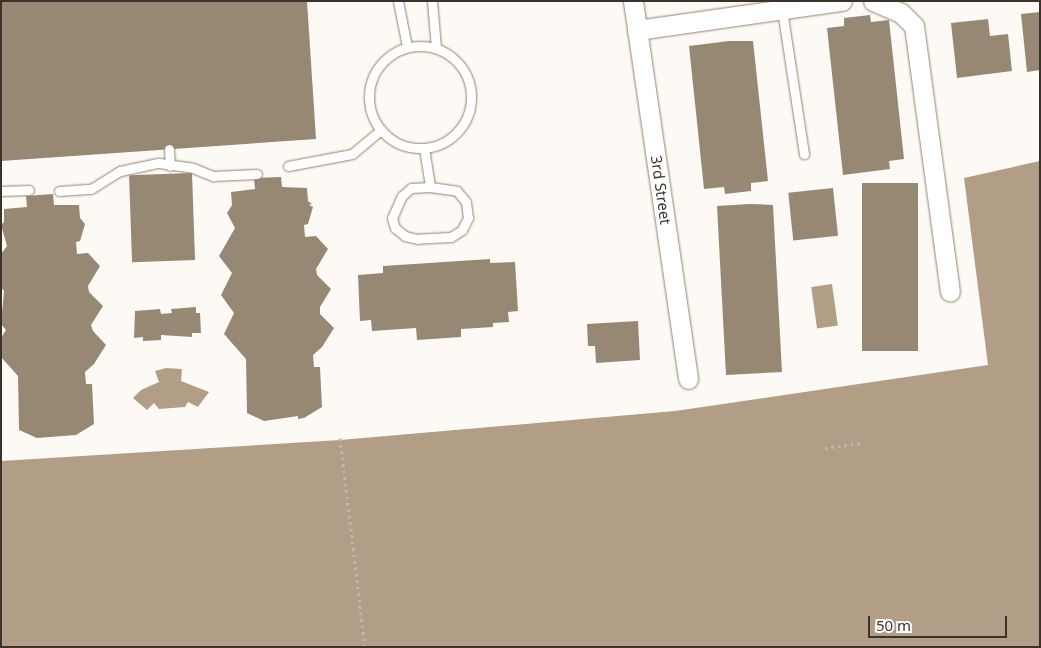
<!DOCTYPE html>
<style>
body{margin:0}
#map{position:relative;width:1041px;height:648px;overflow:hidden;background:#fdfaf5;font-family:"Noto Sans",sans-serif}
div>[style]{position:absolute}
.water>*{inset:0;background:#b29e86;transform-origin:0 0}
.building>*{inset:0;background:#978874;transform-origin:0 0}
.path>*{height:3px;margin-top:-1.5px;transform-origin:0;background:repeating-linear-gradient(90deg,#bcb8b2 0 2.5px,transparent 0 6.5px)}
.roads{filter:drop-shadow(0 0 1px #91826f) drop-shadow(0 0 1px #91826f)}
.lane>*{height:9px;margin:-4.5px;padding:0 4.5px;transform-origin:4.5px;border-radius:4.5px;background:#fff}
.lane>.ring{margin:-4.5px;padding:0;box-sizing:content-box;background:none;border:9px solid #fff;border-radius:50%}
.street>*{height:19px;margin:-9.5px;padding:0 9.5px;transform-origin:9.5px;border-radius:9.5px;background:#fff}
span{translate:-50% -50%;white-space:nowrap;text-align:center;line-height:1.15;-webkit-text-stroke:4px #fff;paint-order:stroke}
.street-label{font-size:15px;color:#3a332b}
.frame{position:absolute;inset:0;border:2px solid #3a332b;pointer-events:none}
.scale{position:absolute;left:868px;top:616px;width:139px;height:22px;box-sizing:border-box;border:2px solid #3a332b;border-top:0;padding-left:6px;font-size:15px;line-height:18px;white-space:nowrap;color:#3a332b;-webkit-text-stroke:4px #fff;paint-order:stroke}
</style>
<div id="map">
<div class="water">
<div style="clip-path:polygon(1040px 161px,1040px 647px,1px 647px,1px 461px,340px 440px,675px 411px,988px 365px,964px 178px)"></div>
<div style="left:832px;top:284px;width:42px;height:21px;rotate:82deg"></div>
<div style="clip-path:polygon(166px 368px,182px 369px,181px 381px,209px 392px,198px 407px,188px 402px,185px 407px,159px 409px,154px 403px,147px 410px,133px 398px,141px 390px,159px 382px,155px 371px)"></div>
</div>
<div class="building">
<div style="clip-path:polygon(1px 1px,307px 1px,316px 139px,1px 161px)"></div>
<div style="clip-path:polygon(1040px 12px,1040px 70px,1027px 72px,1021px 14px)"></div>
<div style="clip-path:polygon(870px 15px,871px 22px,889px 20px,904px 159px,889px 161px,890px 169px,843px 175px,827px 28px,844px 26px,844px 18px)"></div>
<div style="clip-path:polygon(988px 19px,990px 36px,1008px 34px,1012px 71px,957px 78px,951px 23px)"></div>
<div style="clip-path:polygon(729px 41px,753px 41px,768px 181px,751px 183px,751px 191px,725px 194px,724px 187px,704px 189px,689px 46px)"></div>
<div style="left:192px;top:173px;width:87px;height:63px;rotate:88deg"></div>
<div style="clip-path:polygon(281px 177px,282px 187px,307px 188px,308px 201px,312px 204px,309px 205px,313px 207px,308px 224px,304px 225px,305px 237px,316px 236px,328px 249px,316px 269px,317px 275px,331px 289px,320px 307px,320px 314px,334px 328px,322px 347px,313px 355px,314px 367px,320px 367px,322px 407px,304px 418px,298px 419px,298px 416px,264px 421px,247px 413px,246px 359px,224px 334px,234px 313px,221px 295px,232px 273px,219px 256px,235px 228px,227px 213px,232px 205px,231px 192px,255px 189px,254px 178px)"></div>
<div style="left:862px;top:183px;width:56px;height:168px"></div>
<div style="left:833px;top:188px;width:48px;height:45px;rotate:84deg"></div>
<div style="clip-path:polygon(53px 194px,54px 205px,79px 205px,80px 218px,85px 224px,80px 241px,76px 242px,77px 254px,88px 253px,100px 266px,88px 286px,89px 292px,103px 306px,91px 325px,93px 331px,106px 345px,94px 364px,85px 372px,86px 384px,92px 384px,94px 424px,76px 435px,37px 438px,19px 430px,18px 376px,1px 357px,1px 338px,6px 330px,1px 324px,4px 291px,1px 287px,1px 254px,7px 246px,1px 225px,4px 222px,4px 209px,27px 207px,26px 196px)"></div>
<div style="clip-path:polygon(750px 204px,773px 205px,782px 372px,726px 375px,717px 206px)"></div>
<div style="clip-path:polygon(490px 259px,490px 263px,515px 262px,518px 311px,508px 312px,509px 322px,493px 323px,493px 327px,461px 329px,461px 337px,417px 340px,416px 328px,372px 331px,371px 320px,360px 321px,358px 275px,383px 273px,383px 266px)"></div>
<div style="clip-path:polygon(196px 307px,196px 313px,200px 313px,201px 333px,192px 333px,192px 337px,161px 335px,161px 340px,143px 341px,143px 337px,134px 338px,135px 311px,160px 309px,161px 314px,172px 313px,171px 309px)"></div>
<div style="clip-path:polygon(638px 321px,640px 360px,596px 363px,595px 346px,588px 346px,587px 324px)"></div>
</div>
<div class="path">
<div style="left:340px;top:438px;width:210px;rotate:83.2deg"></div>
<div style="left:825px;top:448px;width:37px;rotate:-8deg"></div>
</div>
<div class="roads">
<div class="lane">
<div style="left:398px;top:1px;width:47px;rotate:78.9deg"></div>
<div style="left:432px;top:1px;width:47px;rotate:85.1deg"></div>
<div style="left:782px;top:10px;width:146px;rotate:81.3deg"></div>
<div class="ring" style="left:369px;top:46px;width:93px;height:93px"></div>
<div style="left:424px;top:148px;width:39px;rotate:81deg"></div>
<div style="left:430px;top:187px;width:27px;rotate:8deg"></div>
<div style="left:457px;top:191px;width:14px;rotate:51deg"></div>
<div style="left:466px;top:202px;width:16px;rotate:83deg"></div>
<div style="left:468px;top:218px;width:13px;rotate:117deg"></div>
<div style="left:462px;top:230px;width:13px;rotate:148deg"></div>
<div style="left:451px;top:237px;width:34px;rotate:177deg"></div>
<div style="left:417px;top:239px;width:12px;rotate:-166deg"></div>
<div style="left:405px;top:236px;width:13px;rotate:-141deg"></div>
<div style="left:395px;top:228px;width:10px;rotate:-107deg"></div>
<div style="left:392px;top:218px;width:24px;rotate:-66deg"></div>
<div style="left:402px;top:196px;width:12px;rotate:-42deg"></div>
<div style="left:411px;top:188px;width:19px;rotate:-3deg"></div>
<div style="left:169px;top:149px;width:17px;rotate:87deg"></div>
<div style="left:288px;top:166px;width:65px;rotate:-10.6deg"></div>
<div style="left:352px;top:154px;width:38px;rotate:-40deg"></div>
<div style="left:1px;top:191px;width:28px;rotate:-2deg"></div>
<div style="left:59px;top:191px;width:32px;rotate:-4deg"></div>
<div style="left:91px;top:189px;width:34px;rotate:-32deg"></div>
<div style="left:120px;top:171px;width:40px;rotate:-12deg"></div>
<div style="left:159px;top:163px;width:34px;rotate:8deg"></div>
<div style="left:193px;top:168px;width:22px;rotate:22deg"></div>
<div style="left:213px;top:176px;width:44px;rotate:-2.6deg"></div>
</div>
<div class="street">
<div style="left:633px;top:1px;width:382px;rotate:81.7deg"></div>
<div style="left:873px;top:1px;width:30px;rotate:23deg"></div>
<div style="left:901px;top:13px;width:18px;rotate:45deg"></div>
<div style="left:914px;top:26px;width:268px;rotate:82.3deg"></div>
<div style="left:637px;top:30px;width:207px;rotate:-8.1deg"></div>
</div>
</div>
<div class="street-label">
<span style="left:661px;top:190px;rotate:82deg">3rd Street</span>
</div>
<div class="frame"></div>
<div class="scale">50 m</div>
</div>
